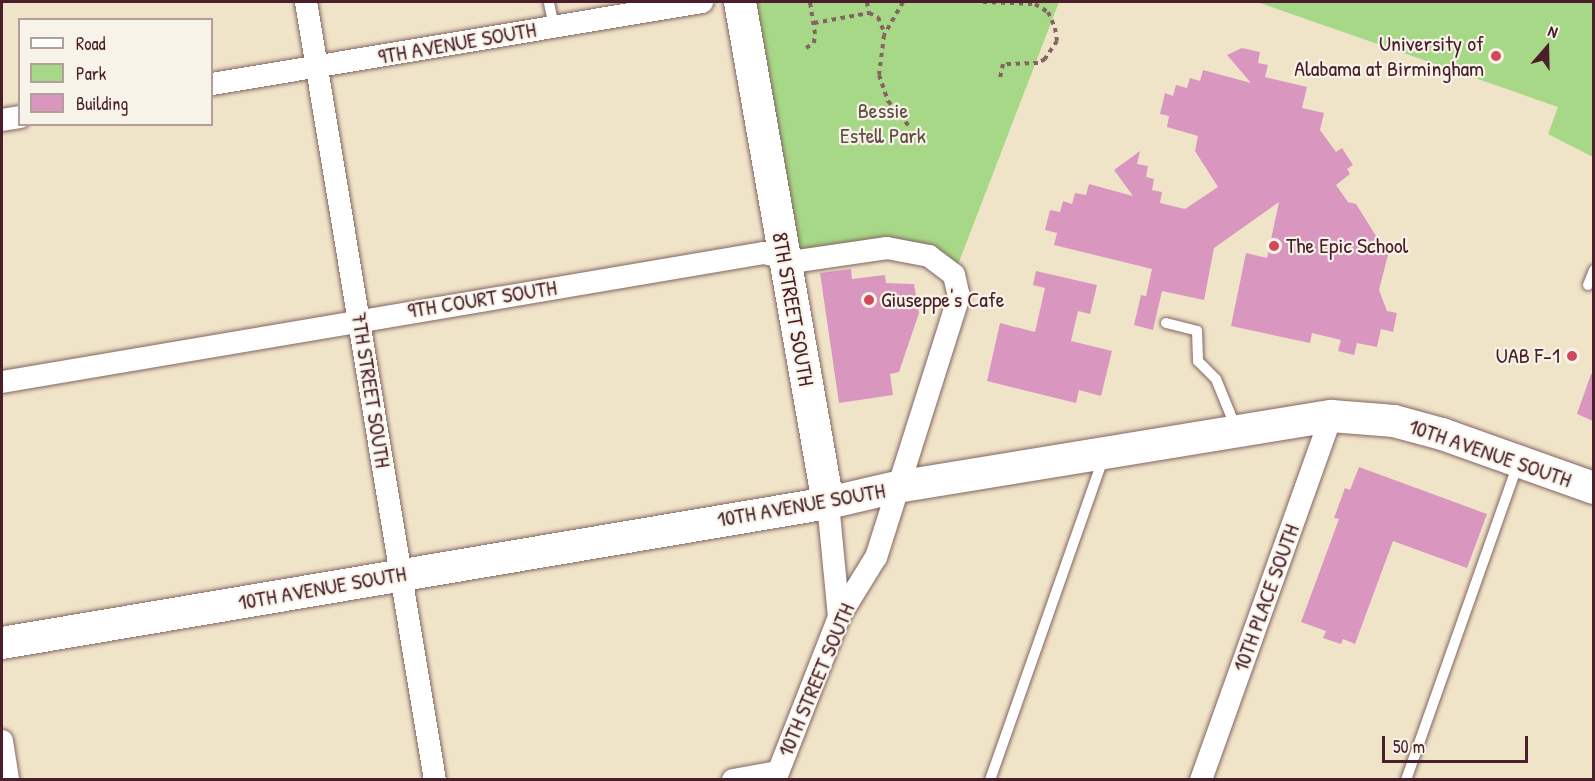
<!DOCTYPE html>
<style>
body{margin:0}
#map{position:relative;width:1595px;height:781px;overflow:hidden;background:#f0e4c8;font-family:"Patrick Hand",sans-serif}
div>[style]{position:absolute}
.green>*{inset:0;background:#a7d887}
.building>*{inset:0;background:#d997c0}
.path>*{height:4px;margin-top:-2px;transform-origin:0;background:repeating-linear-gradient(90deg,#846462 0 4.5px,transparent 0 9px)}
.roads{filter:drop-shadow(0 0 2px #846462) drop-shadow(0 0 2px #846462)}
.lane>*{height:10px;margin:-5px;padding:0 5px;transform-origin:5px;border-radius:5px;background:#fff}
.street>*{height:22px;margin:-11px;padding:0 11px;transform-origin:11px;border-radius:11px;background:#fff}
.secondary>*{height:32px;margin:-16px;padding:0 16px;transform-origin:16px;border-radius:16px;background:#fff}
.dots>*{width:16px;height:16px;translate:-50% -50%;box-sizing:border-box;border:3px solid #f7f3e8;border-radius:50%}
span{translate:-50% -50%;white-space:nowrap;text-align:center;line-height:1.15;-webkit-text-stroke:4.5px #f7f3e8;paint-order:stroke}
.street-label{font-size:22px;color:#4a1f2b}
.poi-label{font-size:22px;color:#4a1f2b}
.right{translate:-100% -50%;text-align:right}
.left{translate:0 -50%;text-align:left}
.park-label{font-size:22px;color:#614d42}
.frame{position:absolute;inset:0;border:3px solid #4a1f2b;pointer-events:none}
.legend{position:absolute;left:18px;top:18px;width:195px;height:108px;box-sizing:border-box;background:#f7f3e8;border:2px solid #b29e9c;margin:0;padding:8px 10px;list-style:none;font-size:18px;color:#4a1f2b}
.legend li{display:flex;align-items:center;gap:12px;height:30px}
.legend b{width:30px;border:2px solid #b29e9c}
.north{position:absolute;left:1517px;top:18px;width:60px;height:60px;-webkit-text-stroke:4px #f7f3e8;paint-order:stroke;rotate:20deg;font-size:16px;font-weight:700;line-height:24px;text-align:center;color:#4a1f2b}
.north::after{content:'';display:block;margin:auto;width:21px;height:27px;background:#4a1f2b;clip-path:polygon(50% 0,100% 100%,50% 72%,0 100%)}
.scale{position:absolute;left:1382px;top:736px;width:146px;height:27px;box-sizing:border-box;border:3px solid #4a1f2b;border-top:0;padding-left:8px;font-size:18px;line-height:21px;white-space:nowrap;color:#4a1f2b;-webkit-text-stroke:4px #f7f3e8;paint-order:stroke}
</style>
<div id="map">
<div class="green">
<div style="clip-path:polygon(739px 2px,1059px 2px,954px 275px,929px 256px,783px 260px)"></div>
<div style="clip-path:polygon(1257px 2px,1593px 2px,1593px 157px,1548px 134px,1558px 107px)"></div>
</div>
<div class="building">
<div style="clip-path:polygon(1242px 48px,1260px 52px,1258px 63px,1268px 65px,1265px 77px,1307px 87px,1302px 108px,1324px 113px,1320px 130px,1336px 152px,1342px 148px,1353px 165px,1347px 169px,1350px 174px,1336px 185px,1348px 202px,1356px 204px,1388px 255px,1379px 290px,1387px 311px,1397px 313px,1393px 332px,1381px 329px,1377px 347px,1357px 343px,1354px 355px,1338px 351px,1341px 340px,1312px 333px,1310px 343px,1231px 326px,1246px 253px,1267px 258px,1279px 202px,1214px 248px,1204px 300px,1162px 291px,1153px 330px,1134px 325px,1141px 295px,1146px 296px,1152px 269px,1054px 245px,1057px 233px,1045px 230px,1050px 210px,1060px 212px,1063px 201px,1072px 204px,1075px 193px,1086px 195px,1089px 184px,1133px 196px,1114px 170px,1140px 151px,1137px 164px,1148px 166px,1146px 177px,1154px 179px,1152px 190px,1162px 192px,1160px 203px,1185px 209px,1218px 187px,1195px 151px,1198px 136px,1167px 127px,1169px 116px,1160px 114px,1165px 93px,1173px 96px,1176px 85px,1187px 88px,1190px 78px,1200px 81px,1203px 70px,1251px 83px,1227px 55px)"></div>
<div style="clip-path:polygon(851px 269px,852px 279px,885px 275px,886px 283px,914px 284px,919px 313px,899px 372px,890px 374px,893px 395px,839px 403px,820px 273px)"></div>
<div style="clip-path:polygon(1036px 271px,1097px 285px,1090px 314px,1078px 311px,1071px 341px,1112px 351px,1101px 396px,1079px 390px,1076px 403px,987px 381px,1000px 323px,1035px 332px,1045px 288px,1033px 285px)"></div>
<div style="clip-path:polygon(1591px 374px,1593px 374px,1593px 421px,1577px 414px)"></div>
<div style="clip-path:polygon(1359px 467px,1487px 514px,1467px 568px,1393px 541px,1355px 644px,1343px 639px,1341px 644px,1323px 638px,1326px 631px,1301px 622px,1339px 519px,1334px 518px,1345px 488px,1350px 490px)"></div>
</div>
<div class="path">
<div style="left:867px;top:2px;width:11px;rotate:80deg"></div>
<div style="left:869px;top:13px;width:10px;rotate:24deg"></div>
<div style="left:878px;top:17px;width:16px;rotate:68deg"></div>
<div style="left:903px;top:2px;width:38px;rotate:120deg"></div>
<div style="left:884px;top:35px;width:40px;rotate:97.1deg"></div>
<div style="left:879px;top:75px;width:28px;rotate:71deg"></div>
<div style="left:888px;top:101px;width:34px;rotate:50deg"></div>
<div style="left:983px;top:2px;width:52px;rotate:2.2deg"></div>
<div style="left:1035px;top:4px;width:15px;rotate:32deg"></div>
<div style="left:1048px;top:12px;width:17px;rotate:66deg"></div>
<div style="left:1055px;top:28px;width:13px;rotate:81deg"></div>
<div style="left:1057px;top:41px;width:22px;rotate:124deg"></div>
<div style="left:1045px;top:59px;width:8px;rotate:150deg"></div>
<div style="left:1038px;top:63px;width:35px;rotate:178deg"></div>
<div style="left:1003px;top:64px;width:14px;rotate:102deg"></div>
<div style="left:814px;top:23px;width:56px;rotate:-10.3deg"></div>
<div style="left:806px;top:48px;width:9px;rotate:-32deg"></div>
<div style="left:814px;top:43px;width:9px;rotate:-84deg"></div>
<div style="left:815px;top:34px;width:32px;rotate:-99deg"></div>
</div>
<div class="roads">
<div class="lane">
<div style="left:549px;top:3px;width:24px;rotate:78deg"></div>
<div style="left:1588px;top:285px;width:16px;rotate:-68deg"></div>
<div style="left:1166px;top:323px;width:32px;rotate:14deg"></div>
<div style="left:1197px;top:331px;width:30px;rotate:88deg"></div>
<div style="left:1198px;top:361px;width:25px;rotate:45deg"></div>
<div style="left:1216px;top:379px;width:53px;rotate:67.8deg"></div>
<div style="left:990px;top:780px;width:343px;rotate:-70.6deg"></div>
<div style="left:1406px;top:780px;width:336px;rotate:-70.5deg"></div>
</div>
<div class="street">
<div style="left:306px;top:2px;width:789px;rotate:80.59deg"></div>
<div style="left:212px;top:84px;width:497px;rotate:-9.5deg"></div>
<div style="left:2px;top:120px;width:18px;rotate:-9deg"></div>
<div style="left:2px;top:382px;width:773px;rotate:-9.61deg"></div>
<div style="left:764px;top:253px;width:35px;rotate:13deg"></div>
<div style="left:798px;top:261px;width:90px;rotate:-8.3deg"></div>
<div style="left:887px;top:248px;width:43px;rotate:10.8deg"></div>
<div style="left:929px;top:256px;width:31px;rotate:37deg"></div>
<div style="left:954px;top:275px;width:22px;rotate:77deg"></div>
<div style="left:959px;top:296px;width:274px;rotate:107.6deg"></div>
<div style="left:876px;top:557px;width:70px;rotate:121.7deg"></div>
<div style="left:839px;top:617px;width:175px;rotate:111.4deg"></div>
<div style="left:828px;top:503px;width:115px;rotate:84.5deg"></div>
<div style="left:2px;top:741px;width:39px;rotate:81deg"></div>
<div style="left:733px;top:780px;width:45px;rotate:-10.3deg"></div>
<div style="left:1201px;top:780px;width:387px;rotate:-70.3deg"></div>
</div>
<div class="secondary">
<div style="left:740px;top:2px;width:509px;rotate:80.04deg"></div>
<div style="left:2px;top:643px;width:838px;rotate:-9.62deg"></div>
<div style="left:828px;top:503px;width:71px;rotate:-13.1deg"></div>
<div style="left:897px;top:487px;width:440px;rotate:-9.3deg"></div>
<div style="left:1331px;top:416px;width:63px;rotate:4.5deg"></div>
<div style="left:1394px;top:421px;width:50px;rotate:15.2deg"></div>
<div style="left:1442px;top:434px;width:161px;rotate:19.6deg"></div>
</div>
</div>
<div class="dots">
<div style="left:1496px;top:56px;background:#d1495b"></div>
<div style="left:1274px;top:246px;background:#d1495b"></div>
<div style="left:869px;top:300px;background:#d1495b"></div>
<div style="left:1572px;top:356px;background:#d1495b"></div>
</div>
<div class="street-label">
<span style="left:457px;top:43px;rotate:-10deg">9TH AVENUE SOUTH</span>
<span style="left:482px;top:299px;rotate:-9deg">9TH COURT SOUTH</span>
<span style="left:793px;top:309px;rotate:80deg">8TH STREET SOUTH</span>
<span style="left:371px;top:390px;rotate:81deg">7TH STREET SOUTH</span>
<span style="left:1490px;top:453px;rotate:19deg">10TH AVENUE SOUTH</span>
<span style="left:801px;top:505px;rotate:-10deg">10TH AVENUE SOUTH</span>
<span style="left:322px;top:588px;rotate:-10deg">10TH AVENUE SOUTH</span>
<span style="left:1266px;top:598px;rotate:-70deg">10TH PLACE SOUTH</span>
<span style="left:816px;top:680px;rotate:-67deg">10TH STREET SOUTH</span>
</div>
<div class="poi-label">
<span class="right" style="left:1484px;top:56px">University of<br>Alabama at Birmingham</span>
<span class="left" style="left:1286px;top:246px">The Epic School</span>
<span class="left" style="left:881px;top:300px">Giuseppe's Cafe</span>
<span class="right" style="left:1560px;top:356px">UAB F-1</span>
</div>
<div class="park-label">
<span style="left:883px;top:123px">Bessie<br>Estell Park</span>
</div>
<div class="frame"></div>
<ul class="legend">
<li><b style="height:8px;background:#fff"></b>Road</li>
<li><b style="height:16px;background:#a7d887"></b>Park</li>
<li><b style="height:16px;background:#d997c0"></b>Building</li>
</ul>
<div class="north">N</div>
<div class="scale">50 m</div>
</div>
